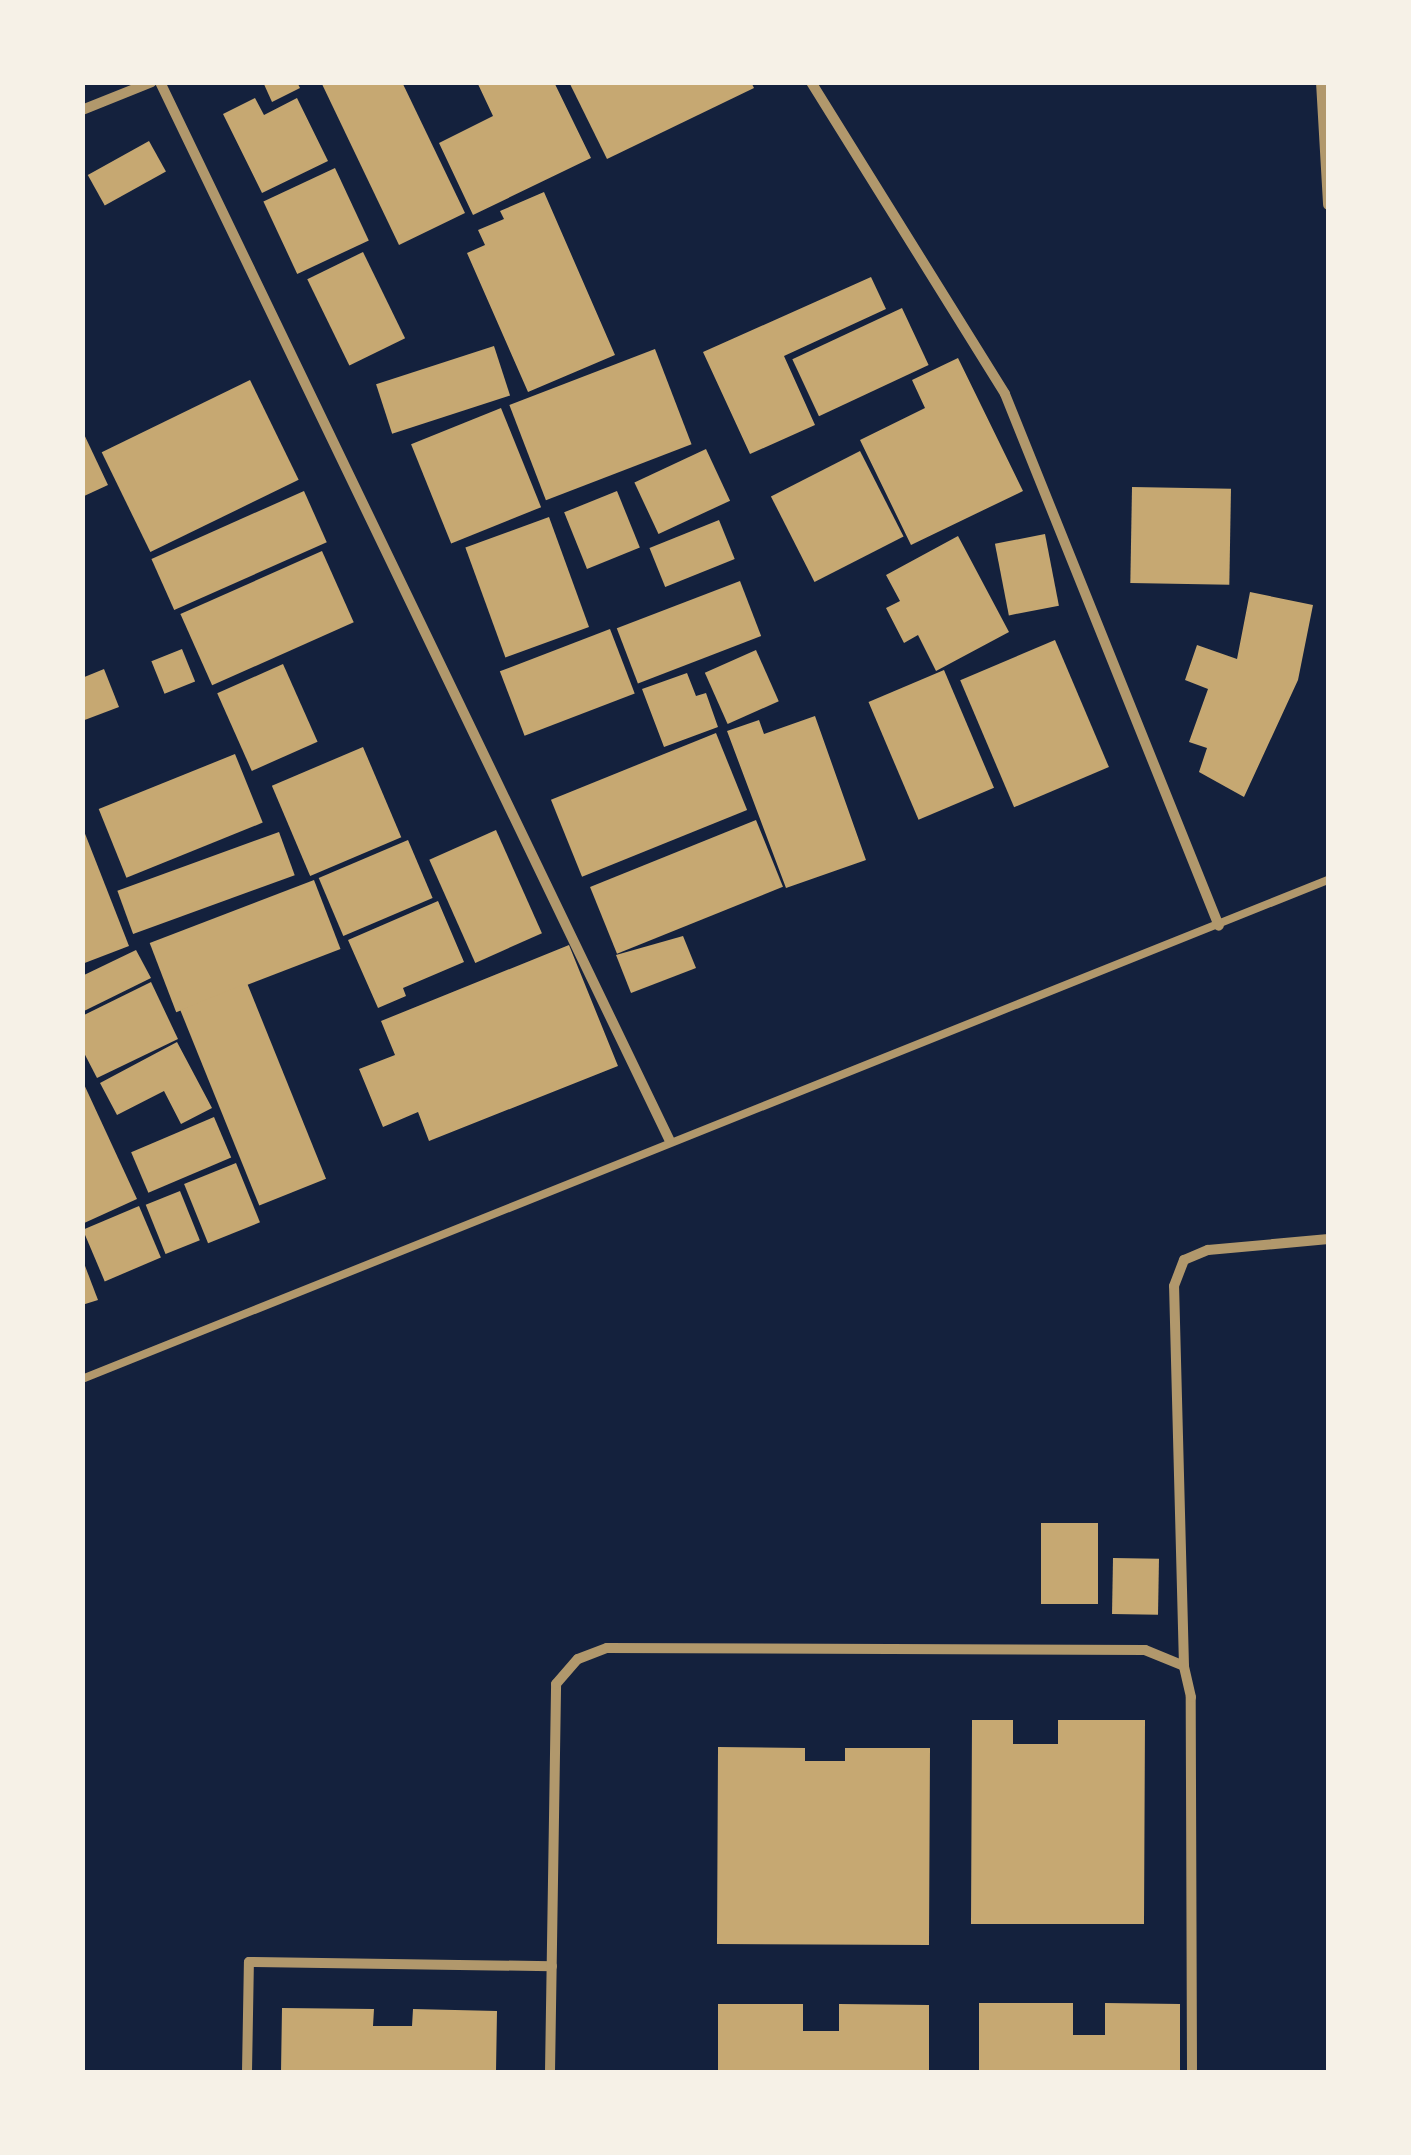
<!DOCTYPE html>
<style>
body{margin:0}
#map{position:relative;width:1411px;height:2155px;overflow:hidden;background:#14213d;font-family:"Playfair Display",serif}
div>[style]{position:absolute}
.building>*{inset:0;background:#c6a872;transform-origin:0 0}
.service>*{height:8px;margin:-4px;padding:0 4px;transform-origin:4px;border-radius:4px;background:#b1986c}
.minor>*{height:10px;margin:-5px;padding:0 5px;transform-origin:5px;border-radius:5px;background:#b1986c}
span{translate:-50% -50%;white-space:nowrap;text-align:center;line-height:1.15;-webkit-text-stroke:10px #f6f1e7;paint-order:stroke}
.frame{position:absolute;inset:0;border:85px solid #f6f1e7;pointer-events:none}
</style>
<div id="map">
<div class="building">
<div style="clip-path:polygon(263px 82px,297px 82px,300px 88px,272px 102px)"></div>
<div style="clip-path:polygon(321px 82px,402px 82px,465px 213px,399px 245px)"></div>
<div style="clip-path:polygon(477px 82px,554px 82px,591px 158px,473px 215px,439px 143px,493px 116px)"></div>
<div style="clip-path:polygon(569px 82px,751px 82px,754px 88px,607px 159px)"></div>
<div style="clip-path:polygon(255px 98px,264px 115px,297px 98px,328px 161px,262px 193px,223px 114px)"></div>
<div style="left:149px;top:141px;width:35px;height:70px;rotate:61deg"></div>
<div style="left:335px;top:168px;width:80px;height:79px;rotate:65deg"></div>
<div style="clip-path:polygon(544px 192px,615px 355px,528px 392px,467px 253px,485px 245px,478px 230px,504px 219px,500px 211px)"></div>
<div style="left:363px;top:252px;width:96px;height:62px;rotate:64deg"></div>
<div style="clip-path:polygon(871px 277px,886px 309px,784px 356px,815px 425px,750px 454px,703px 352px)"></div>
<div style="left:902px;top:308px;width:63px;height:121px;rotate:65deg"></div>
<div style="left:494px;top:346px;width:52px;height:124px;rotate:72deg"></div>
<div style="left:655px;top:349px;width:102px;height:156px;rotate:69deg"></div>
<div style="clip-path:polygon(958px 358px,1023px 491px,911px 545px,860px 440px,925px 408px,912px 380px)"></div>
<div style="left:250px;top:380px;width:111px;height:165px;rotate:64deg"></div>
<div style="left:501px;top:408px;width:107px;height:97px;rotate:68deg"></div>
<div style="clip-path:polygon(82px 430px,108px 485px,82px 497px)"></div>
<div style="left:706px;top:449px;width:57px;height:79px;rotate:65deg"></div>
<div style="left:860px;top:451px;width:96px;height:100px;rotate:63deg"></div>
<div style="left:1132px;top:487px;width:99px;height:96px;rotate:1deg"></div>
<div style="left:304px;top:491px;width:56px;height:167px;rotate:66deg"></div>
<div style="left:617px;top:491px;width:61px;height:57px;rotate:68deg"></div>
<div style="left:549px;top:517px;width:117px;height:89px;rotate:70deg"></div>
<div style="left:719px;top:520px;width:42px;height:75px;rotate:68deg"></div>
<div style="left:1045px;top:534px;width:73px;height:51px;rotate:79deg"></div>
<div style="clip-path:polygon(958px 536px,1009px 632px,936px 671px,918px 635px,904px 643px,886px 608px,900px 601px,886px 575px)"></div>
<div style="left:322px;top:551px;width:78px;height:155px;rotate:66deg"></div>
<div style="left:740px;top:581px;width:59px;height:132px;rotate:69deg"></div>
<div style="clip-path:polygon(1250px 592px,1313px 605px,1298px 680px,1244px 797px,1199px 772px,1207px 748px,1189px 742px,1208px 689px,1185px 680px,1197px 645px,1237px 659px)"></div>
<div style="left:610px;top:629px;width:69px;height:118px;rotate:69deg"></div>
<div style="left:1055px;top:640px;width:138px;height:103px;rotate:67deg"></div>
<div style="left:182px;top:649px;width:35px;height:33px;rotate:68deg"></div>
<div style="left:756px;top:650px;width:56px;height:56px;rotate:66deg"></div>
<div style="left:283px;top:664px;width:85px;height:72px;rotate:66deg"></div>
<div style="clip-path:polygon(104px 669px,119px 707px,82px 721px,82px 678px)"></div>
<div style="left:944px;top:670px;width:128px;height:82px;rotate:67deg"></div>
<div style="clip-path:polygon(687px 673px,696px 696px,706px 693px,718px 727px,664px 747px,642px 689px)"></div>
<div style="clip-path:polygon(815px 716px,866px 860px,786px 888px,727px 731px,759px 720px,764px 734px)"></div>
<div style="left:716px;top:733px;width:83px;height:178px;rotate:68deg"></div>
<div style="left:363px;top:747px;width:98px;height:99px;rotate:67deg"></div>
<div style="left:235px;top:754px;width:74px;height:147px;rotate:68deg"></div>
<div style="left:756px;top:820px;width:72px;height:179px;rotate:68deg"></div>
<div style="clip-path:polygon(82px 826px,129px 946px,82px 964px)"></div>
<div style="left:496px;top:830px;width:113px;height:73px;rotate:66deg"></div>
<div style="left:279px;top:832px;width:46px;height:172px;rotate:70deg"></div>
<div style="left:408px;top:840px;width:63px;height:97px;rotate:67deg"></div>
<div style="left:314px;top:880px;width:74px;height:176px;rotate:69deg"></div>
<div style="clip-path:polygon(438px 901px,464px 962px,403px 988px,406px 996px,378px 1008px,348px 940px)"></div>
<div style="clip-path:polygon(683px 936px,696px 968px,631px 993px,616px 955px)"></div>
<div style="clip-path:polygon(569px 945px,618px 1066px,429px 1141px,418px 1112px,383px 1127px,359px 1069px,395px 1055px,381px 1021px)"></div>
<div style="clip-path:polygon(136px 950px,151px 978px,82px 1012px,82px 976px)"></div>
<div style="clip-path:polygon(151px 982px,178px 1039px,97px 1078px,82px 1049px,82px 1016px)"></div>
<div style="left:247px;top:983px;width:211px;height:72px;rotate:68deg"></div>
<div style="clip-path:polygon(177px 1042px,212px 1108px,181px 1124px,164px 1091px,117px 1115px,100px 1083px)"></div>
<div style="clip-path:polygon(82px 1080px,137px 1199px,82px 1224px)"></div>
<div style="left:214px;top:1117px;width:44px;height:90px;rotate:67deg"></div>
<div style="left:236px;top:1163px;width:64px;height:56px;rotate:68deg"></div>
<div style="left:180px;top:1191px;width:53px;height:37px;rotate:68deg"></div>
<div style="left:139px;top:1206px;width:56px;height:61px;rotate:67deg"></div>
<div style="clip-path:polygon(82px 1258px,98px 1300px,82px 1305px)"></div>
<div style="left:1041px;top:1523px;width:57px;height:81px"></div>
<div style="left:1113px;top:1558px;width:46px;height:56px;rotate:1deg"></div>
<div style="clip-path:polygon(972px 1720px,1013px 1720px,1013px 1744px,1058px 1744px,1058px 1720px,1145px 1720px,1144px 1924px,971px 1924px)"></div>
<div style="clip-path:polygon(718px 1747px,805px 1748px,805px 1761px,845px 1761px,845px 1748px,930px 1748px,929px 1945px,717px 1944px)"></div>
<div style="clip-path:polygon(979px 2003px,1073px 2003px,1073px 2035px,1105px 2035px,1105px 2003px,1180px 2004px,1180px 2072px,979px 2072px)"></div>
<div style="clip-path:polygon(718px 2004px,803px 2004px,803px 2031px,839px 2031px,839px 2004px,929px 2005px,929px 2072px,718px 2072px)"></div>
<div style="clip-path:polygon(282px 2008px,374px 2009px,373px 2026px,412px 2026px,413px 2009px,497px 2011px,496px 2072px,281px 2072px)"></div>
</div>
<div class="service">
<div style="left:82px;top:1379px;width:1342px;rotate:-21.83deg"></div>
</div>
<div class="minor">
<div style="left:160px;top:82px;width:1175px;rotate:64.29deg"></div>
<div style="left:811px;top:82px;width:367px;rotate:58.1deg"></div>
<div style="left:1005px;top:394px;width:573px;rotate:68.09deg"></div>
<div style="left:1321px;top:82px;width:123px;rotate:86.7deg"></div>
<div style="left:82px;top:110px;width:75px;rotate:-21.8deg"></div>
<div style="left:247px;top:2072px;width:110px;rotate:-89deg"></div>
<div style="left:249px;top:1962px;width:303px;rotate:0.8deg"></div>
<div style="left:550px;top:2072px;width:388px;rotate:-89.1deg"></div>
<div style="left:556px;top:1684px;width:33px;rotate:-49deg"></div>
<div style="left:578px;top:1659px;width:31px;rotate:-21deg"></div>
<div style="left:607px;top:1648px;width:538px;rotate:0.21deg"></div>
<div style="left:1145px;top:1650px;width:42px;rotate:22.3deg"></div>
<div style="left:1192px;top:2072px;width:375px;rotate:-90.2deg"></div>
<div style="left:1191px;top:1697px;width:32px;rotate:-103deg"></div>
<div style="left:1184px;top:1666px;width:380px;rotate:-91.5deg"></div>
<div style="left:1174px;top:1286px;width:28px;rotate:-69deg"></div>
<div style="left:1184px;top:1260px;width:26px;rotate:-23deg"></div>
<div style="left:1208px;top:1250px;width:121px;rotate:-5.2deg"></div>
</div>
<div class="frame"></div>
</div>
